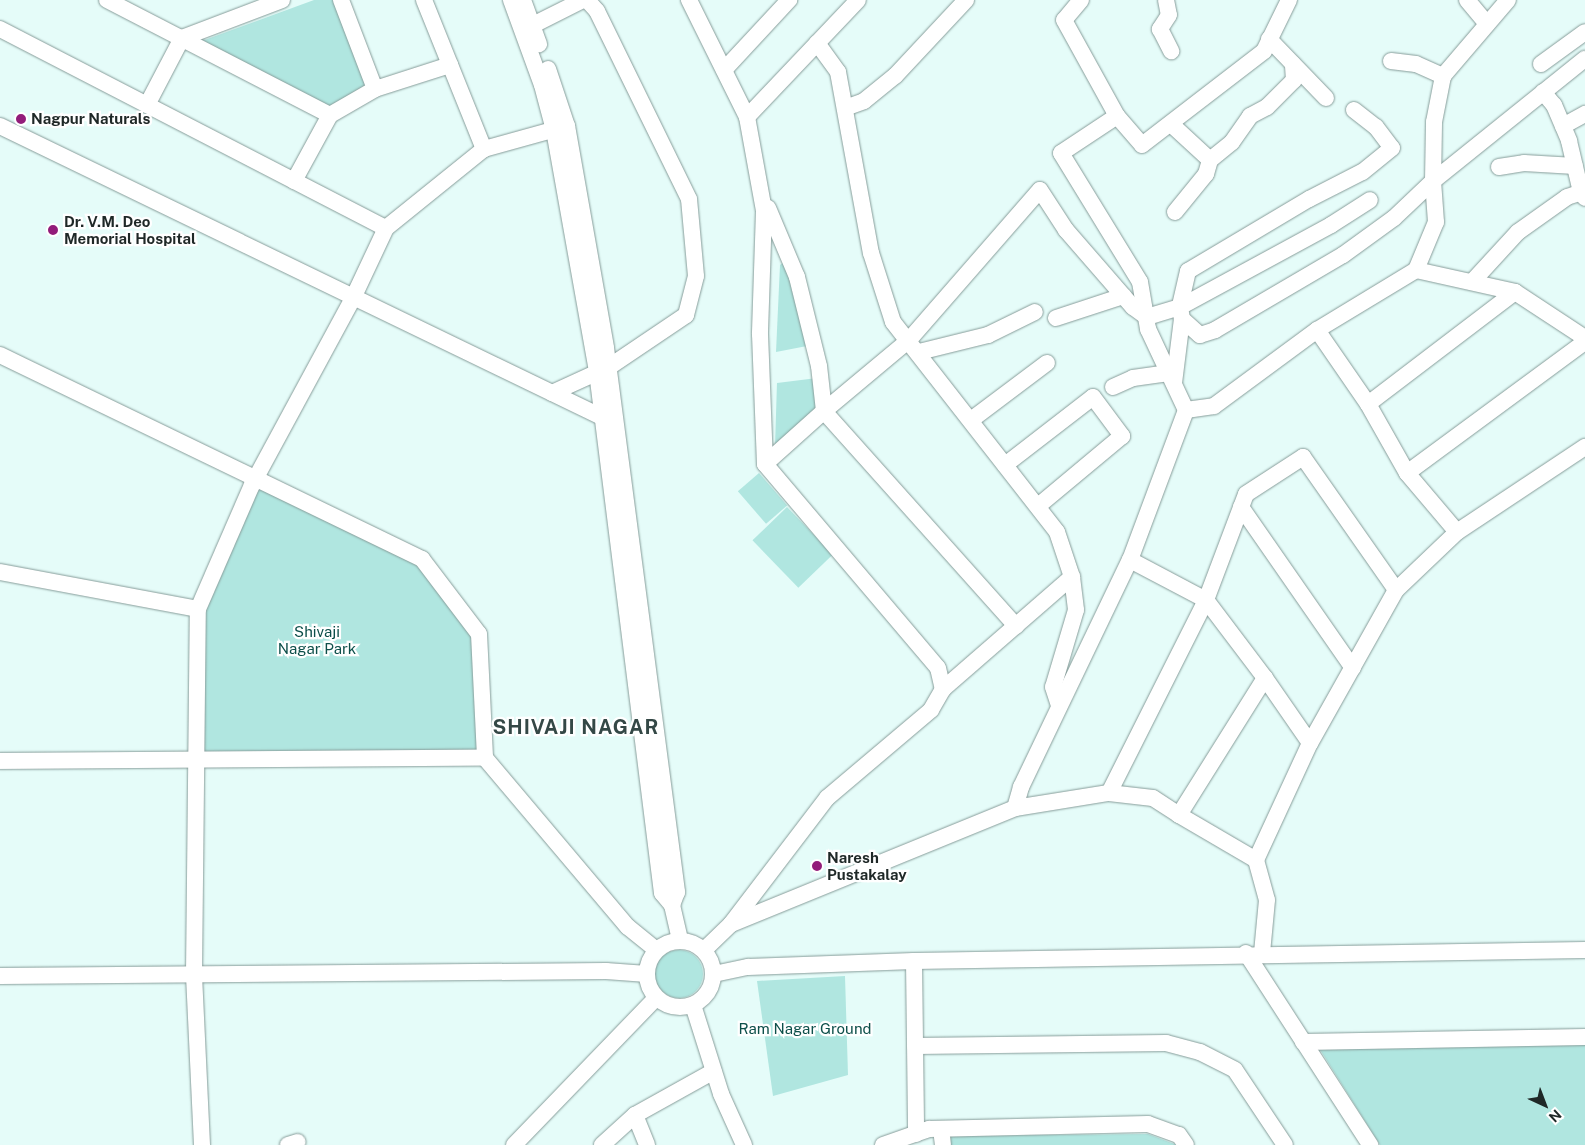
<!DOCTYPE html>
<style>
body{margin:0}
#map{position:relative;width:1585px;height:1145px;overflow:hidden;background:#e5fcf9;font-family:"Public Sans",sans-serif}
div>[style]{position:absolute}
.green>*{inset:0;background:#b0e6e0;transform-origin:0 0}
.round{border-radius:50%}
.roads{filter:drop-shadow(0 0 1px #869c99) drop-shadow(0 0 1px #869c99)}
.minor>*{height:16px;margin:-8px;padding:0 8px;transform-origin:8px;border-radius:8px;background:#fff}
.minor>.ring{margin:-8px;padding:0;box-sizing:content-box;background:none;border:16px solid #fff;border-radius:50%}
.dots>*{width:14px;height:14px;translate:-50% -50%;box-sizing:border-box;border:2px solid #fff;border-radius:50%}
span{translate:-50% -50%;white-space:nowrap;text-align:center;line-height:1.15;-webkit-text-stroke:4.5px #fff;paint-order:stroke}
.poi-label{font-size:15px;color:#1f2827;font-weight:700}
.left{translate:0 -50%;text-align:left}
.park-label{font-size:15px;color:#0d4f4a}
.district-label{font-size:20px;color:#344846;font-weight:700;letter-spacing:1px}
.north{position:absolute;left:1520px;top:1080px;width:50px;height:50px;-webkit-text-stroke:4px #fff;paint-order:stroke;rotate:137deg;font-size:14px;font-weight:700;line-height:20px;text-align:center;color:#1f2827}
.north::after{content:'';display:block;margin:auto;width:18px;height:22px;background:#1f2827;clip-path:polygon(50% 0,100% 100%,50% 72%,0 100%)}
</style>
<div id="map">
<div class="green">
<div style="clip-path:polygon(314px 0,333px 0,367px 84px,330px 107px,199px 42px)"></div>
<div style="clip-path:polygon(785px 261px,807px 346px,776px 352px,780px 265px)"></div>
<div style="clip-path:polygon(817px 378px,820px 410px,775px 446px,777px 383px)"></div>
<div style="left:759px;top:473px;width:43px;height:28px;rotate:49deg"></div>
<div style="clip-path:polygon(255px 479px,421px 559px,479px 634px,484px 757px,197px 759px,198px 609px)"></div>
<div style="left:787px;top:507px;width:66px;height:48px;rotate:46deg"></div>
<div class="round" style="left:655px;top:950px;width:48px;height:48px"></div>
<div style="clip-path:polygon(845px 976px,848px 1075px,773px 1096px,757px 981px)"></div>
<div style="clip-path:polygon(1585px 1044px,1585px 1145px,1380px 1145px,1319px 1048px)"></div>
<div style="clip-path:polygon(1148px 1134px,1177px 1145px,951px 1145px,951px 1136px)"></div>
</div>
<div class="roads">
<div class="minor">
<div style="left:107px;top:0;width:251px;rotate:27.3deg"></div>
<div style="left:341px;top:0;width:95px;rotate:69.1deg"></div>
<div style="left:424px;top:0;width:161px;rotate:68.1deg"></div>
<div style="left:511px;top:0;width:90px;rotate:70deg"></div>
<div style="left:542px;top:85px;width:47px;rotate:75.1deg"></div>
<div style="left:554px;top:130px;width:246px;rotate:79.9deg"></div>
<div style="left:597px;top:372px;width:525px;rotate:82.89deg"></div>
<div style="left:662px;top:893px;width:16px;rotate:50deg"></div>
<div style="left:672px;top:905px;width:36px;rotate:77deg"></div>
<div style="left:523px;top:0;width:47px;rotate:70deg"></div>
<div style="left:689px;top:0;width:131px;rotate:63.6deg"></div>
<div style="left:747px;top:117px;width:96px;rotate:79.7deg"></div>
<div style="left:764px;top:211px;width:123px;rotate:91.9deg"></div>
<div style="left:760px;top:334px;width:130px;rotate:87.8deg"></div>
<div style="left:765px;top:464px;width:267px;rotate:49.7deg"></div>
<div style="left:938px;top:668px;width:22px;rotate:77deg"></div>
<div style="left:943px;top:689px;width:24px;rotate:120deg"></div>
<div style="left:931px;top:710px;width:136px;rotate:139.8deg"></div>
<div style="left:827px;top:798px;width:158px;rotate:127.3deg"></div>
<div style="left:731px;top:924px;width:37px;rotate:136deg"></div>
<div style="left:1081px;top:0;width:26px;rotate:130deg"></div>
<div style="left:1064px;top:20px;width:110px;rotate:61.1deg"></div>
<div style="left:1117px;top:116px;width:38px;rotate:49deg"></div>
<div style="left:1142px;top:145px;width:154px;rotate:-37.6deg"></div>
<div style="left:1264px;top:51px;width:57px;rotate:-63.9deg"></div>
<div style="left:1166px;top:0;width:15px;rotate:79deg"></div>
<div style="left:1169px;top:15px;width:17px;rotate:123deg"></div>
<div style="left:1160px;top:29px;width:25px;rotate:63deg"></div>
<div style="left:1467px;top:0;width:31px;rotate:50deg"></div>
<div style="left:533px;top:25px;width:56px;rotate:-26.6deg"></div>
<div style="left:0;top:29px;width:434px;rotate:27.3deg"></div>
<div style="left:1269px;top:39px;width:82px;rotate:46deg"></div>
<div style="left:817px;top:43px;width:36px;rotate:54deg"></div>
<div style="left:838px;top:72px;width:184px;rotate:79.7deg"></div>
<div style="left:871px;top:253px;width:72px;rotate:72.3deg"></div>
<div style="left:893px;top:322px;width:266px;rotate:52deg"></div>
<div style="left:1057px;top:532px;width:47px;rotate:71.6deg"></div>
<div style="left:1072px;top:577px;width:33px;rotate:83deg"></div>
<div style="left:1076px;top:610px;width:80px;rotate:106.6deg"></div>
<div style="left:1053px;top:687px;width:20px;rotate:72deg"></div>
<div style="left:1391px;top:61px;width:25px;rotate:7deg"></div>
<div style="left:1416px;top:64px;width:30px;rotate:24deg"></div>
<div style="left:1541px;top:64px;width:54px;rotate:-36deg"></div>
<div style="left:548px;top:69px;width:60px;rotate:71.6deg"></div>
<div style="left:567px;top:126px;width:225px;rotate:80deg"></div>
<div style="left:606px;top:348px;width:549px;rotate:82.56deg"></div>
<div style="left:677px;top:892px;width:14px;rotate:111deg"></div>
<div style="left:724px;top:70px;width:96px;rotate:-47.1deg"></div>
<div style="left:1543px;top:92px;width:17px;rotate:50deg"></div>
<div style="left:1554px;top:105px;width:39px;rotate:67deg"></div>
<div style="left:1569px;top:141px;width:52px;rotate:76.8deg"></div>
<div style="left:1581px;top:192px;width:7px;rotate:56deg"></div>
<div style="left:147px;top:105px;width:76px;rotate:-62.4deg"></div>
<div style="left:182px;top:38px;width:107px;rotate:-20.8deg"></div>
<div style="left:845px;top:108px;width:20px;rotate:-20deg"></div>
<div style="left:864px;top:101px;width:40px;rotate:-39deg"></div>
<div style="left:895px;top:76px;width:104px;rotate:-46.9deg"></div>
<div style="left:1354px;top:110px;width:28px;rotate:38deg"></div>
<div style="left:1376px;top:127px;width:26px;rotate:53deg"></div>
<div style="left:1392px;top:148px;width:38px;rotate:141deg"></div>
<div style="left:1362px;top:172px;width:59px;rotate:153deg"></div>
<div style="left:1309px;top:199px;width:141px;rotate:149.2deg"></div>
<div style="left:1188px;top:271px;width:37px;rotate:103deg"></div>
<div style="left:1180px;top:307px;width:12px;rotate:81deg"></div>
<div style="left:1182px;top:319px;width:24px;rotate:42deg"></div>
<div style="left:1200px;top:335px;width:16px;rotate:-18deg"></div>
<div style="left:1215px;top:330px;width:148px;rotate:-30.4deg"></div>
<div style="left:1343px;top:255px;width:63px;rotate:-36deg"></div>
<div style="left:1394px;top:218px;width:54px;rotate:-43.5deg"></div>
<div style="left:1433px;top:181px;width:59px;rotate:-89deg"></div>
<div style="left:1434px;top:122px;width:47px;rotate:-78.9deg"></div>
<div style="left:1443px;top:76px;width:100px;rotate:-49.5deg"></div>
<div style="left:1117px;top:116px;width:67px;rotate:146.5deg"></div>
<div style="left:1061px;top:153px;width:151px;rotate:58.5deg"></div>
<div style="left:1140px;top:282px;width:48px;rotate:80.3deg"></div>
<div style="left:1148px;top:329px;width:89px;rotate:64.9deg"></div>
<div style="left:747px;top:117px;width:161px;rotate:-46.5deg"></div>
<div style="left:1171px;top:124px;width:53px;rotate:42.7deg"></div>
<div style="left:1210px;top:160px;width:28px;rotate:-39deg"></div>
<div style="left:1232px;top:142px;width:32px;rotate:-55deg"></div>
<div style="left:1250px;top:116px;width:19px;rotate:-28deg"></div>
<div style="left:1267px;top:107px;width:38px;rotate:-45deg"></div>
<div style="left:1294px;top:80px;width:16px;rotate:-94deg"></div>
<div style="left:0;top:126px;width:680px;rotate:25.81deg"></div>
<div style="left:1563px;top:126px;width:25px;rotate:-29deg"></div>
<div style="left:1499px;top:167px;width:25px;rotate:-9deg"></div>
<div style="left:1524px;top:163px;width:51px;rotate:3.4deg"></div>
<div style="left:294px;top:181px;width:75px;rotate:-61.4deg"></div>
<div style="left:330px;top:115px;width:52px;rotate:-30deg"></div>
<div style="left:375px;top:89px;width:79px;rotate:-17.7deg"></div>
<div style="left:1175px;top:212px;width:49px;rotate:-50.8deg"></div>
<div style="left:1206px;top:174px;width:15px;rotate:-74deg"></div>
<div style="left:1416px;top:270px;width:101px;rotate:12.5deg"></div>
<div style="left:1515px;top:292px;width:84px;rotate:33.3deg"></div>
<div style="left:1472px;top:282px;width:68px;rotate:-47.4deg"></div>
<div style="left:1518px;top:232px;width:60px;rotate:-35.5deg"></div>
<div style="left:1567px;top:197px;width:19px;rotate:-18deg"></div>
<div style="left:1056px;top:318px;width:71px;rotate:-18.2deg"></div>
<div style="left:1317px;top:330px;width:90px;rotate:55.4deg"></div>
<div style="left:1368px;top:404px;width:79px;rotate:60.5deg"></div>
<div style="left:1407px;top:473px;width:77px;rotate:49.7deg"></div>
<div style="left:1457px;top:532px;width:84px;rotate:136.4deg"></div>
<div style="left:919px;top:352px;width:71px;rotate:-13.8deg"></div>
<div style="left:988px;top:335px;width:52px;rotate:-26.1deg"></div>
<div style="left:0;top:355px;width:469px;rotate:25.8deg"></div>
<div style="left:422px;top:559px;width:94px;rotate:52.8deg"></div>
<div style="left:479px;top:634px;width:124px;rotate:87.2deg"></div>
<div style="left:485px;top:758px;width:221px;rotate:49.8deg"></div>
<div style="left:628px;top:927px;width:36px;rotate:39deg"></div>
<div style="left:1174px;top:383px;width:64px;rotate:-82.9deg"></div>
<div style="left:1113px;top:387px;width:22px;rotate:-24deg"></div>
<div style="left:1133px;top:378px;width:36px;rotate:-8deg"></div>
<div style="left:552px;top:393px;width:63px;rotate:-24.5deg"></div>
<div style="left:609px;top:367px;width:93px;rotate:-34deg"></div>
<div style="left:686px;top:315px;width:40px;rotate:-75.6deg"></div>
<div style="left:696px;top:276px;width:77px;rotate:-95.2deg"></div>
<div style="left:689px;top:199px;width:209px;rotate:-116.1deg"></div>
<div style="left:597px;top:11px;width:15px;rotate:-132deg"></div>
<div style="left:1368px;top:404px;width:185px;rotate:-37.3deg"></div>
<div style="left:971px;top:420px;width:95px;rotate:-36.9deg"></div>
<div style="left:765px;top:464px;width:79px;rotate:-41.9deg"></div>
<div style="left:824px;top:411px;width:45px;rotate:-96.3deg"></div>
<div style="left:819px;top:366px;width:92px;rotate:-103.9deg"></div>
<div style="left:797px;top:277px;width:75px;rotate:-112.8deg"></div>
<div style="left:1005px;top:465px;width:111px;rotate:-37.7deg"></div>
<div style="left:1093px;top:397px;width:49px;rotate:53.4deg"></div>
<div style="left:1122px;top:436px;width:109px;rotate:140.2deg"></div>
<div style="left:1407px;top:473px;width:221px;rotate:-36.4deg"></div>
<div style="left:1241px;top:507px;width:196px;rotate:55.2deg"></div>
<div style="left:1457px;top:532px;width:154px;rotate:-33.6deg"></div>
<div style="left:0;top:572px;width:201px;rotate:10.6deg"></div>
<div style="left:1016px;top:626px;width:288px;rotate:-131.8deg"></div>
<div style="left:824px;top:411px;width:111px;rotate:-39.9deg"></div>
<div style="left:909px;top:340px;width:199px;rotate:-48.9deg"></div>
<div style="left:1040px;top:190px;width:48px;rotate:57deg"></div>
<div style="left:1066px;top:230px;width:102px;rotate:49deg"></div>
<div style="left:1133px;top:307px;width:17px;rotate:36deg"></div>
<div style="left:1147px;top:317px;width:34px;rotate:-17deg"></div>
<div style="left:1180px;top:307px;width:172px;rotate:-28.5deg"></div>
<div style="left:1331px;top:225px;width:46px;rotate:-32.7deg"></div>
<div style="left:1265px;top:678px;width:79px;rotate:55.3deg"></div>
<div style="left:943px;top:689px;width:171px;rotate:-41deg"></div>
<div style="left:0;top:761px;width:485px;rotate:-0.4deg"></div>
<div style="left:1109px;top:793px;width:216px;rotate:-63.3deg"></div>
<div style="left:1206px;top:600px;width:86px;rotate:-152.2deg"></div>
<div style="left:1015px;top:808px;width:95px;rotate:-9.1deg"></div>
<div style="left:1109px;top:793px;width:44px;rotate:6.5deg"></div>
<div style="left:1153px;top:798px;width:31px;rotate:33deg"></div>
<div style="left:1179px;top:815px;width:162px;rotate:-57.9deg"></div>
<div style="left:1265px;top:678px;width:98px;rotate:-127.1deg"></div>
<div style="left:1206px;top:600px;width:113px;rotate:-69.3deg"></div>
<div style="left:1246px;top:494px;width:68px;rotate:-33deg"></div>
<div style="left:1303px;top:457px;width:162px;rotate:55deg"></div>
<div style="left:1396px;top:590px;width:176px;rotate:119.3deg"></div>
<div style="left:1310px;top:743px;width:129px;rotate:114.8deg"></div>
<div style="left:1256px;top:860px;width:41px;rotate:74.6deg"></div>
<div style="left:1267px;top:900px;width:53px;rotate:95.4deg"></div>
<div style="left:1179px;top:815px;width:89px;rotate:30.3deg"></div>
<div style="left:731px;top:924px;width:307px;rotate:-22.2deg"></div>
<div style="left:1015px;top:808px;width:22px;rotate:-74deg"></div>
<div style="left:1021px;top:787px;width:252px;rotate:-64.4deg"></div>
<div style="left:1130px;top:560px;width:160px;rotate:-69.5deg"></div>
<div style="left:1186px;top:410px;width:28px;rotate:-8deg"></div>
<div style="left:1214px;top:406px;width:128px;rotate:-36.4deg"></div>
<div style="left:1317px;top:330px;width:116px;rotate:-31.2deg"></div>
<div style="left:1416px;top:270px;width:52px;rotate:-67.4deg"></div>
<div style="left:1436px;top:222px;width:41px;rotate:-94.2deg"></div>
<div style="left:1433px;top:181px;width:195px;rotate:-38.8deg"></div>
<div class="ring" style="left:647px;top:941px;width:50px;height:50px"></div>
<div style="left:1246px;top:953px;width:229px;rotate:57.1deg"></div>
<div style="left:914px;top:961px;width:173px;rotate:89.3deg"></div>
<div style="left:714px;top:974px;width:35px;rotate:-12deg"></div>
<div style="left:748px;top:967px;width:166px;rotate:-2.1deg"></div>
<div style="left:914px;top:961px;width:671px;rotate:-0.94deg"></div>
<div style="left:0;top:976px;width:606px;rotate:-0.47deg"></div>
<div style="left:606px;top:971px;width:41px;rotate:4.2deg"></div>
<div style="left:693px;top:1005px;width:93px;rotate:72.5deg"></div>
<div style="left:721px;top:1094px;width:56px;rotate:65.7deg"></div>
<div style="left:1303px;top:1042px;width:282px;rotate:-1deg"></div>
<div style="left:915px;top:1046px;width:251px;rotate:-0.7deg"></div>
<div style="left:1166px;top:1043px;width:35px;rotate:15deg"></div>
<div style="left:1200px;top:1052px;width:39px;rotate:27deg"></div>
<div style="left:1235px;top:1070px;width:90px;rotate:56.3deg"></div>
<div style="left:635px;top:1115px;width:32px;rotate:68deg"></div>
<div style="left:941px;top:1129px;width:16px;rotate:83deg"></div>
<div style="left:202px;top:1145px;width:171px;rotate:-92.7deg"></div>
<div style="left:194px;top:974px;width:365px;rotate:-89.4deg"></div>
<div style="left:198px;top:609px;width:135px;rotate:-66.5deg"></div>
<div style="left:252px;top:485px;width:215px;rotate:-61.6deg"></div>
<div style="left:354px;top:296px;width:75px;rotate:-64.8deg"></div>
<div style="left:386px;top:228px;width:126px;rotate:-38.9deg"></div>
<div style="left:484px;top:149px;width:86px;rotate:-15.5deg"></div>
<div style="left:288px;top:1145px;width:10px;rotate:-17deg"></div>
<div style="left:514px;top:1145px;width:204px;rotate:-46deg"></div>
<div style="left:602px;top:1145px;width:45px;rotate:-42.3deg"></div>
<div style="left:635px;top:1115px;width:90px;rotate:-29.1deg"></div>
<div style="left:883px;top:1145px;width:49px;rotate:-19.2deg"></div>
<div style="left:929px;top:1129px;width:219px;rotate:-1.3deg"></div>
<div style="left:1148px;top:1124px;width:33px;rotate:20deg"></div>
<div style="left:1179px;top:1135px;width:12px;rotate:55deg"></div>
</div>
</div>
<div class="dots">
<div style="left:21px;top:119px;background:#921c7a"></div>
<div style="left:53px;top:230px;background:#921c7a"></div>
<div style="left:817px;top:866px;background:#921c7a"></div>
</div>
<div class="poi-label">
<span class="left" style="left:31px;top:119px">Nagpur Naturals</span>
<span class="left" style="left:64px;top:230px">Dr. V.M. Deo<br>Memorial Hospital</span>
<span class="left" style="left:827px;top:866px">Naresh<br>Pustakalay</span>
</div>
<div class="park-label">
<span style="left:317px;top:640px">Shivaji<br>Nagar Park</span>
<span style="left:805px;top:1029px">Ram Nagar Ground</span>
</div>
<div class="district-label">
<span style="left:576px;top:727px">SHIVAJI NAGAR</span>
</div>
<div class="north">N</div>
</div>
